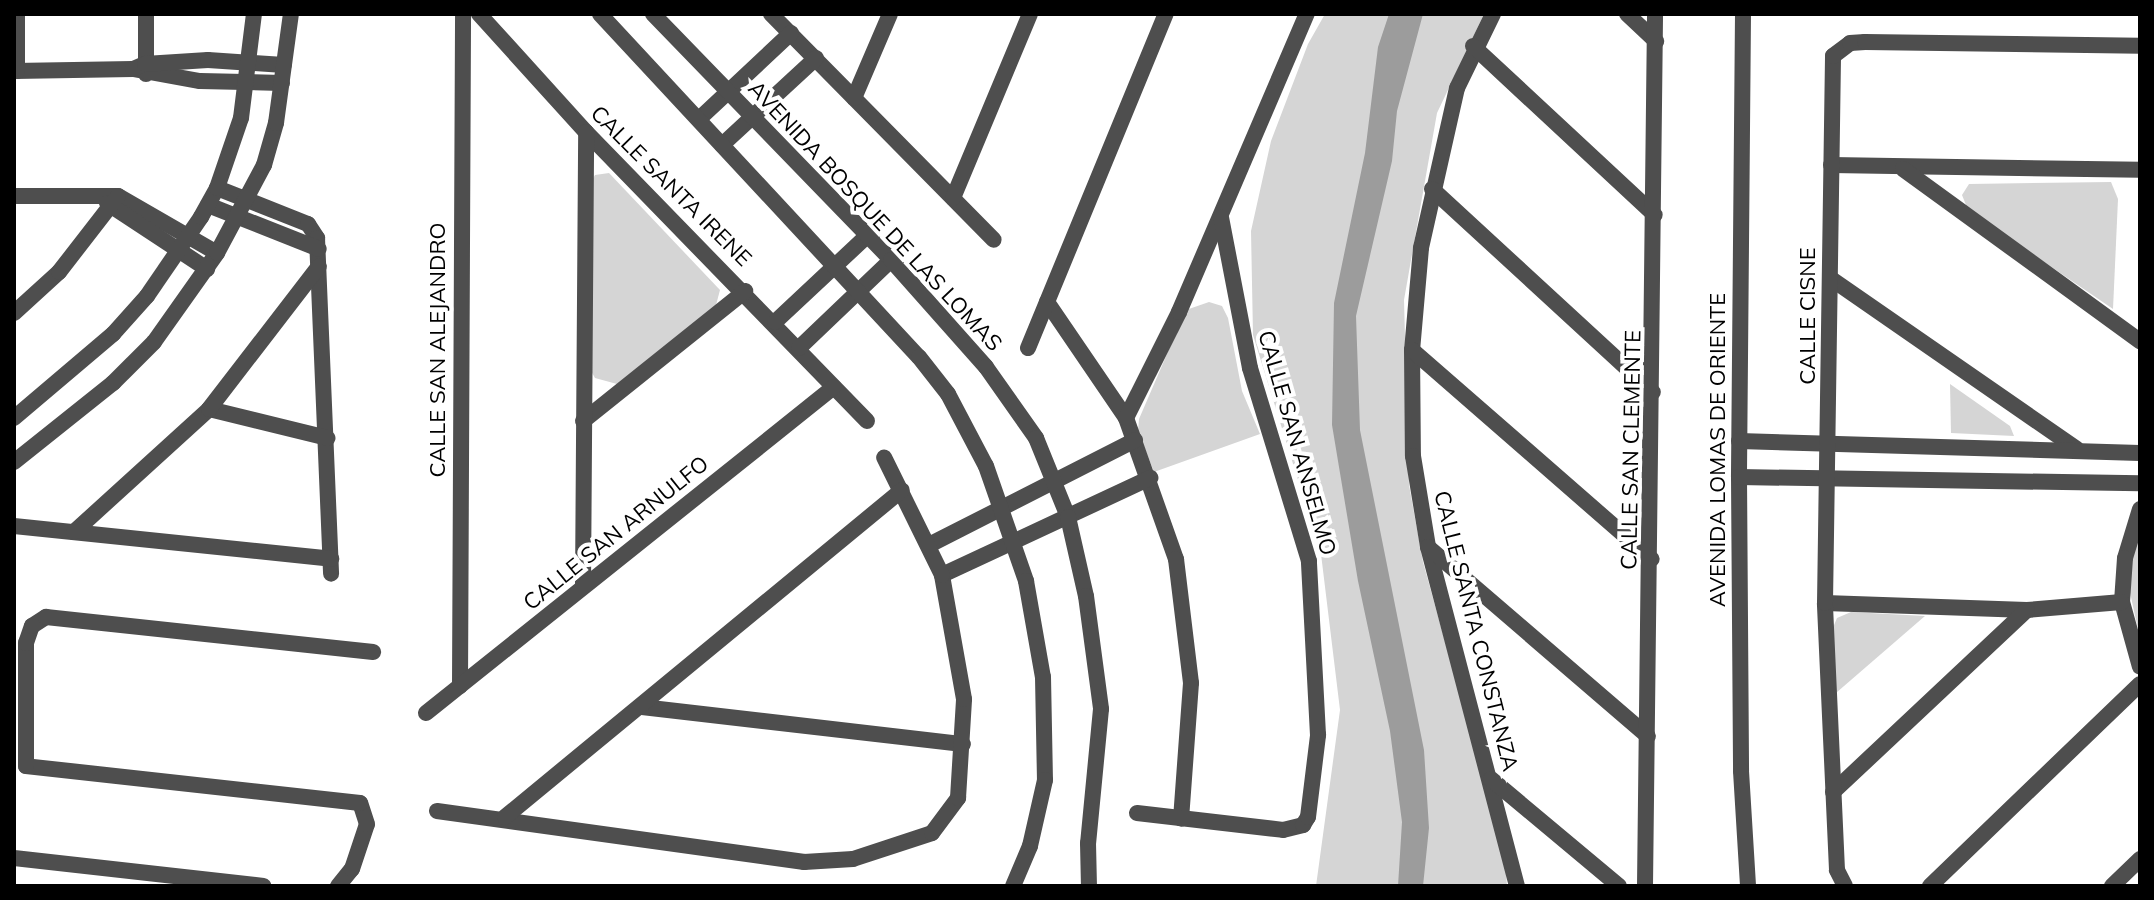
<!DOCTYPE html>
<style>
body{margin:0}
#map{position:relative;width:2154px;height:900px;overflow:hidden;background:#fff;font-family:Mulish,sans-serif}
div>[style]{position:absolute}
.green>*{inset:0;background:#d5d5d5}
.water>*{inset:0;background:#9c9c9c}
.minor>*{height:16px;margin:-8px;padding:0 8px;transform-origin:8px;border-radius:8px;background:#4e4e4e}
.tertiary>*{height:16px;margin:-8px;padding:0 8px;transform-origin:8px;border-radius:8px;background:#4e4e4e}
span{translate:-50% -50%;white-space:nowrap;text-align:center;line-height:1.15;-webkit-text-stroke:8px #fff;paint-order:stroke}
.street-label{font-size:22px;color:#000}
.frame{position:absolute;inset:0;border:16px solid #000;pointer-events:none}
</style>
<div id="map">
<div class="green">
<div style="clip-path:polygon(1325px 14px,1484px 14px,1437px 113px,1404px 300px,1409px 485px,1423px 562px,1505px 859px,1507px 886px,1316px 886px,1340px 710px,1321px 554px,1253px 335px,1251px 231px,1271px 141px,1308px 44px)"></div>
<div style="clip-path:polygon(609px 173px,720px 290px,716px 305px,617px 384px,595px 378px,591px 371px,590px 184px,595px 175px)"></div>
<div style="clip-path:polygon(2111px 182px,2118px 199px,2113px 309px,1968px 210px,1962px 195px,1969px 184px)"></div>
<div style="clip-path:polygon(1209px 302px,1222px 306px,1228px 318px,1242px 391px,1260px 434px,1154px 472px,1138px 431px,1139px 419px,1186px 310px)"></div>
<div style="clip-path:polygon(1950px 384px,2010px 426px,2014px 436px,1951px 433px)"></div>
<div style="clip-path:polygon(2140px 529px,2140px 638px,2127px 579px)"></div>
<div style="clip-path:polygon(1851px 612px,1925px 616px,1829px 699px,1832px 630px,1837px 618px)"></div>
</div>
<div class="water">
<div style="clip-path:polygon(1389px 14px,1423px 14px,1397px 111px,1392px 161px,1356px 316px,1360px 430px,1424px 750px,1429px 828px,1423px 886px,1398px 886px,1402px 822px,1390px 731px,1358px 581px,1332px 425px,1334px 303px,1365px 153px,1378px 47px)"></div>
</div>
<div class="minor">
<div style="left:146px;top:14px;width:60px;rotate:90deg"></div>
<div style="left:479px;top:14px;width:159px;rotate:47.8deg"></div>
<div style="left:586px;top:132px;width:403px;rotate:45.8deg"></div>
<div style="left:771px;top:14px;width:317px;rotate:45.4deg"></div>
<div style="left:1493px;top:14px;width:82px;rotate:115.9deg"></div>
<div style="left:1457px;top:88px;width:164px;rotate:102.7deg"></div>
<div style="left:1421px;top:248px;width:102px;rotate:95deg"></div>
<div style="left:1412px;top:350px;width:106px;rotate:89.5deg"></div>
<div style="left:1413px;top:456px;width:92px;rotate:80.6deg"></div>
<div style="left:1428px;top:547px;width:350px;rotate:75.3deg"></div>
<div style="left:1627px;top:14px;width:40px;rotate:43deg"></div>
<div style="left:1743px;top:14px;width:463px;rotate:90.5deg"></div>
<div style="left:1739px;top:477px;width:294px;rotate:89.6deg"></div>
<div style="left:1741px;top:771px;width:115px;rotate:86.5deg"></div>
<div style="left:1473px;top:46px;width:248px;rotate:42.9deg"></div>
<div style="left:133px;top:69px;width:68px;rotate:10.2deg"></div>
<div style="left:200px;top:81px;width:82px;rotate:1.4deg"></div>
<div style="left:14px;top:71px;width:119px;rotate:-1deg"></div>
<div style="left:133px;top:69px;width:13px;rotate:-23deg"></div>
<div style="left:145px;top:64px;width:63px;rotate:-3.6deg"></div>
<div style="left:208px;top:60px;width:76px;rotate:3.8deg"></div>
<div style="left:17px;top:71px;width:57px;rotate:-90deg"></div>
<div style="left:854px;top:98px;width:91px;rotate:-66.8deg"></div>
<div style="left:699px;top:119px;width:126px;rotate:-43.1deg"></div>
<div style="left:722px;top:145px;width:128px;rotate:-42.8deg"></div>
<div style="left:1831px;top:165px;width:309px;rotate:0.9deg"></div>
<div style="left:1903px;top:169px;width:293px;rotate:36deg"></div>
<div style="left:217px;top:188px;width:98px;rotate:21.6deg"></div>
<div style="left:308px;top:224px;width:17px;rotate:57deg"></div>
<div style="left:317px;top:238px;width:336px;rotate:87.6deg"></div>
<div style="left:1432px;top:189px;width:300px;rotate:42.6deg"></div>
<div style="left:14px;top:196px;width:104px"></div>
<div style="left:118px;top:196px;width:114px;rotate:29.9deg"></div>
<div style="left:953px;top:198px;width:199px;rotate:-67.3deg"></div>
<div style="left:107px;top:203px;width:120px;rotate:33.4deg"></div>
<div style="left:208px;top:205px;width:119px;rotate:21.6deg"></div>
<div style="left:1830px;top:278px;width:300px;rotate:34.7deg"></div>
<div style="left:1047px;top:302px;width:140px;rotate:55.7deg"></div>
<div style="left:1126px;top:418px;width:150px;rotate:70.5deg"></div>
<div style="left:1176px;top:559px;width:125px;rotate:83.1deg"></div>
<div style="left:1191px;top:683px;width:136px;rotate:94.2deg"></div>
<div style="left:14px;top:313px;width:61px;rotate:-42.3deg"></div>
<div style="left:59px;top:272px;width:96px;rotate:-52.2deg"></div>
<div style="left:775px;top:322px;width:126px;rotate:-43.1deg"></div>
<div style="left:799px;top:348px;width:127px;rotate:-43.7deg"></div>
<div style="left:1028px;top:348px;width:361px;rotate:-67.6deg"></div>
<div style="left:1412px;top:350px;width:318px;rotate:41.1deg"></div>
<div style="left:209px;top:409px;width:122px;rotate:13.8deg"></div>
<div style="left:1126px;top:418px;width:119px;rotate:-63.4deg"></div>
<div style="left:1179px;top:312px;width:324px;rotate:-66.8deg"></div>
<div style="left:583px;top:421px;width:208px;rotate:-38.7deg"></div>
<div style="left:1739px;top:441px;width:401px;rotate:1.7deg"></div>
<div style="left:1739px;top:477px;width:401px;rotate:0.9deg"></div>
<div style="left:2140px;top:509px;width:51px;rotate:107deg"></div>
<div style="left:2125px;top:558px;width:44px;rotate:93.9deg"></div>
<div style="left:2122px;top:602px;width:67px;rotate:74.5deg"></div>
<div style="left:14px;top:526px;width:319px;rotate:5.9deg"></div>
<div style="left:74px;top:532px;width:183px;rotate:-42.3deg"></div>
<div style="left:209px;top:409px;width:180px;rotate:-52.4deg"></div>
<div style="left:931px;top:544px;width:229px;rotate:-27deg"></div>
<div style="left:1428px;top:547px;width:290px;rotate:40.7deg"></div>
<div style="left:942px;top:575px;width:230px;rotate:-25deg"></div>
<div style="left:583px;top:586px;width:454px;rotate:-89.6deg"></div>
<div style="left:1825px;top:603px;width:202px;rotate:2deg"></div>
<div style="left:2027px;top:610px;width:95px;rotate:-4.8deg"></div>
<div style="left:460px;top:686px;width:672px;rotate:-89.74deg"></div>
<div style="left:642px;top:707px;width:323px;rotate:6.6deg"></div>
<div style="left:426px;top:713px;width:522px;rotate:-38.63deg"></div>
<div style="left:1491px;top:779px;width:167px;rotate:39.9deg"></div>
<div style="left:1833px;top:792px;width:266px;rotate:-43.2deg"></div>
<div style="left:437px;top:811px;width:371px;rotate:7.9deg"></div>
<div style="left:804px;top:862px;width:49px;rotate:-3.5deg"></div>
<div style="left:853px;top:859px;width:83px;rotate:-18.2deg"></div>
<div style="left:932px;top:833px;width:44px;rotate:-53.4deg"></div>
<div style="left:958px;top:798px;width:99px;rotate:-86.5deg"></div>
<div style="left:964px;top:699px;width:126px;rotate:-100.1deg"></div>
<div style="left:942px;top:575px;width:131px;rotate:-116.2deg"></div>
<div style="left:1137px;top:813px;width:147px;rotate:6.6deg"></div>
<div style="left:1283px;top:830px;width:21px;rotate:-14deg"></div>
<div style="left:1303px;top:825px;width:9px;rotate:-58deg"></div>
<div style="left:1308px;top:817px;width:83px;rotate:-83deg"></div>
<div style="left:1318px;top:735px;width:174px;rotate:-93deg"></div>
<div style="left:1309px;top:561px;width:202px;rotate:-107deg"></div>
<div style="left:1250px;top:368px;width:153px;rotate:-100.9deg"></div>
<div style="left:505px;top:817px;width:514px;rotate:-39.48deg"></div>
<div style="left:338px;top:886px;width:22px;rotate:-51deg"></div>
<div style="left:352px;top:869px;width:47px;rotate:-71.6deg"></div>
<div style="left:367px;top:824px;width:22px;rotate:-108deg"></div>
<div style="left:360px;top:803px;width:336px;rotate:-173.7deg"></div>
<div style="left:26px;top:766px;width:123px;rotate:-90deg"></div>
<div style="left:26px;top:643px;width:18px;rotate:-71deg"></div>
<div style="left:32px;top:626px;width:17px;rotate:-33deg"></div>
<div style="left:46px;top:617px;width:329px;rotate:6.1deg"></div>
<div style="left:1645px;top:886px;width:872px;rotate:-89.34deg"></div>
<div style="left:1845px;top:886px;width:18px;rotate:-117deg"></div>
<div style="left:1837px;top:870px;width:267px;rotate:-92.6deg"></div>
<div style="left:1825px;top:603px;width:547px;rotate:-89.16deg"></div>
<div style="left:1833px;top:56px;width:21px;rotate:-37deg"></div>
<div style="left:1850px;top:43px;width:15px;rotate:-4deg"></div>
<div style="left:1865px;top:42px;width:275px;rotate:0.8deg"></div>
<div style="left:1930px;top:886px;width:291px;rotate:-43.9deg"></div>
<div style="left:2112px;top:886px;width:39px;rotate:-44deg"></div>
</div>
<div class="tertiary">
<div style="left:600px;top:14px;width:468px;rotate:47.1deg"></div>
<div style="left:919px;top:357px;width:47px;rotate:51.9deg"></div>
<div style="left:948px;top:394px;width:81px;rotate:62.2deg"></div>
<div style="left:986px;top:466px;width:122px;rotate:70.8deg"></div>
<div style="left:1026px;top:581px;width:97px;rotate:80deg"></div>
<div style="left:1043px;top:677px;width:103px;rotate:88.9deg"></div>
<div style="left:1045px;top:780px;width:68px;rotate:102.8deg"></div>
<div style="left:1030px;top:846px;width:43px;rotate:113deg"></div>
<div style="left:653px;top:14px;width:342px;rotate:45.9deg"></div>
<div style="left:891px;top:260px;width:143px;rotate:48.4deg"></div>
<div style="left:986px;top:367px;width:87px;rotate:54.8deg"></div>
<div style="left:1036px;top:438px;width:85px;rotate:67.9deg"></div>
<div style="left:1068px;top:517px;width:81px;rotate:77.2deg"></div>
<div style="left:1086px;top:596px;width:114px;rotate:82.4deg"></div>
<div style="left:1101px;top:709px;width:135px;rotate:95.5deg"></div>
<div style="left:1088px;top:843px;width:43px;rotate:88.7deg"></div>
<div style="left:14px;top:418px;width:130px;rotate:-40.3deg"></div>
<div style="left:113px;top:334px;width:51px;rotate:-48.2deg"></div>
<div style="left:147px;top:296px;width:96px;rotate:-55.6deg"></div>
<div style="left:201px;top:217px;width:33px;rotate:-61deg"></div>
<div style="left:217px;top:188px;width:74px;rotate:-71.1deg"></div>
<div style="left:241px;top:118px;width:105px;rotate:-82.9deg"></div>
<div style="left:14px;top:462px;width:127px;rotate:-38.6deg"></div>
<div style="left:113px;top:383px;width:58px;rotate:-45deg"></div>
<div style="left:154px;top:342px;width:109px;rotate:-54.7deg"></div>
<div style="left:217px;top:253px;width:100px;rotate:-61.9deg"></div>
<div style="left:264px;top:165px;width:44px;rotate:-74.1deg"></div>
<div style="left:276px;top:123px;width:110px;rotate:-82.2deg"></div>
<div style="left:14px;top:858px;width:251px;rotate:6.4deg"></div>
</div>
<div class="street-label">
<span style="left:671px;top:186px;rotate:45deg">CALLE SANTA IRENE</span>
<span style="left:875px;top:216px;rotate:47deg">AVENIDA BOSQUE DE LAS LOMAS</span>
<span style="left:1808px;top:316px;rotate:-90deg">CALLE CISNE</span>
<span style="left:438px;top:350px;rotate:-90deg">CALLE SAN ALEJANDRO</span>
<span style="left:1297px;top:443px;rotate:74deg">CALLE SAN ANSELMO</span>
<span style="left:1631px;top:450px;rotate:-89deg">CALLE SAN CLEMENTE</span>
<span style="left:1718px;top:450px;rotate:-90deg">AVENIDA LOMAS DE ORIENTE</span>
<span style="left:616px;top:533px;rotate:-39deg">CALLE SAN ARNULFO</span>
<span style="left:1476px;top:631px;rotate:76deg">CALLE SANTA CONSTANZA</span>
</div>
<div class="frame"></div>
</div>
